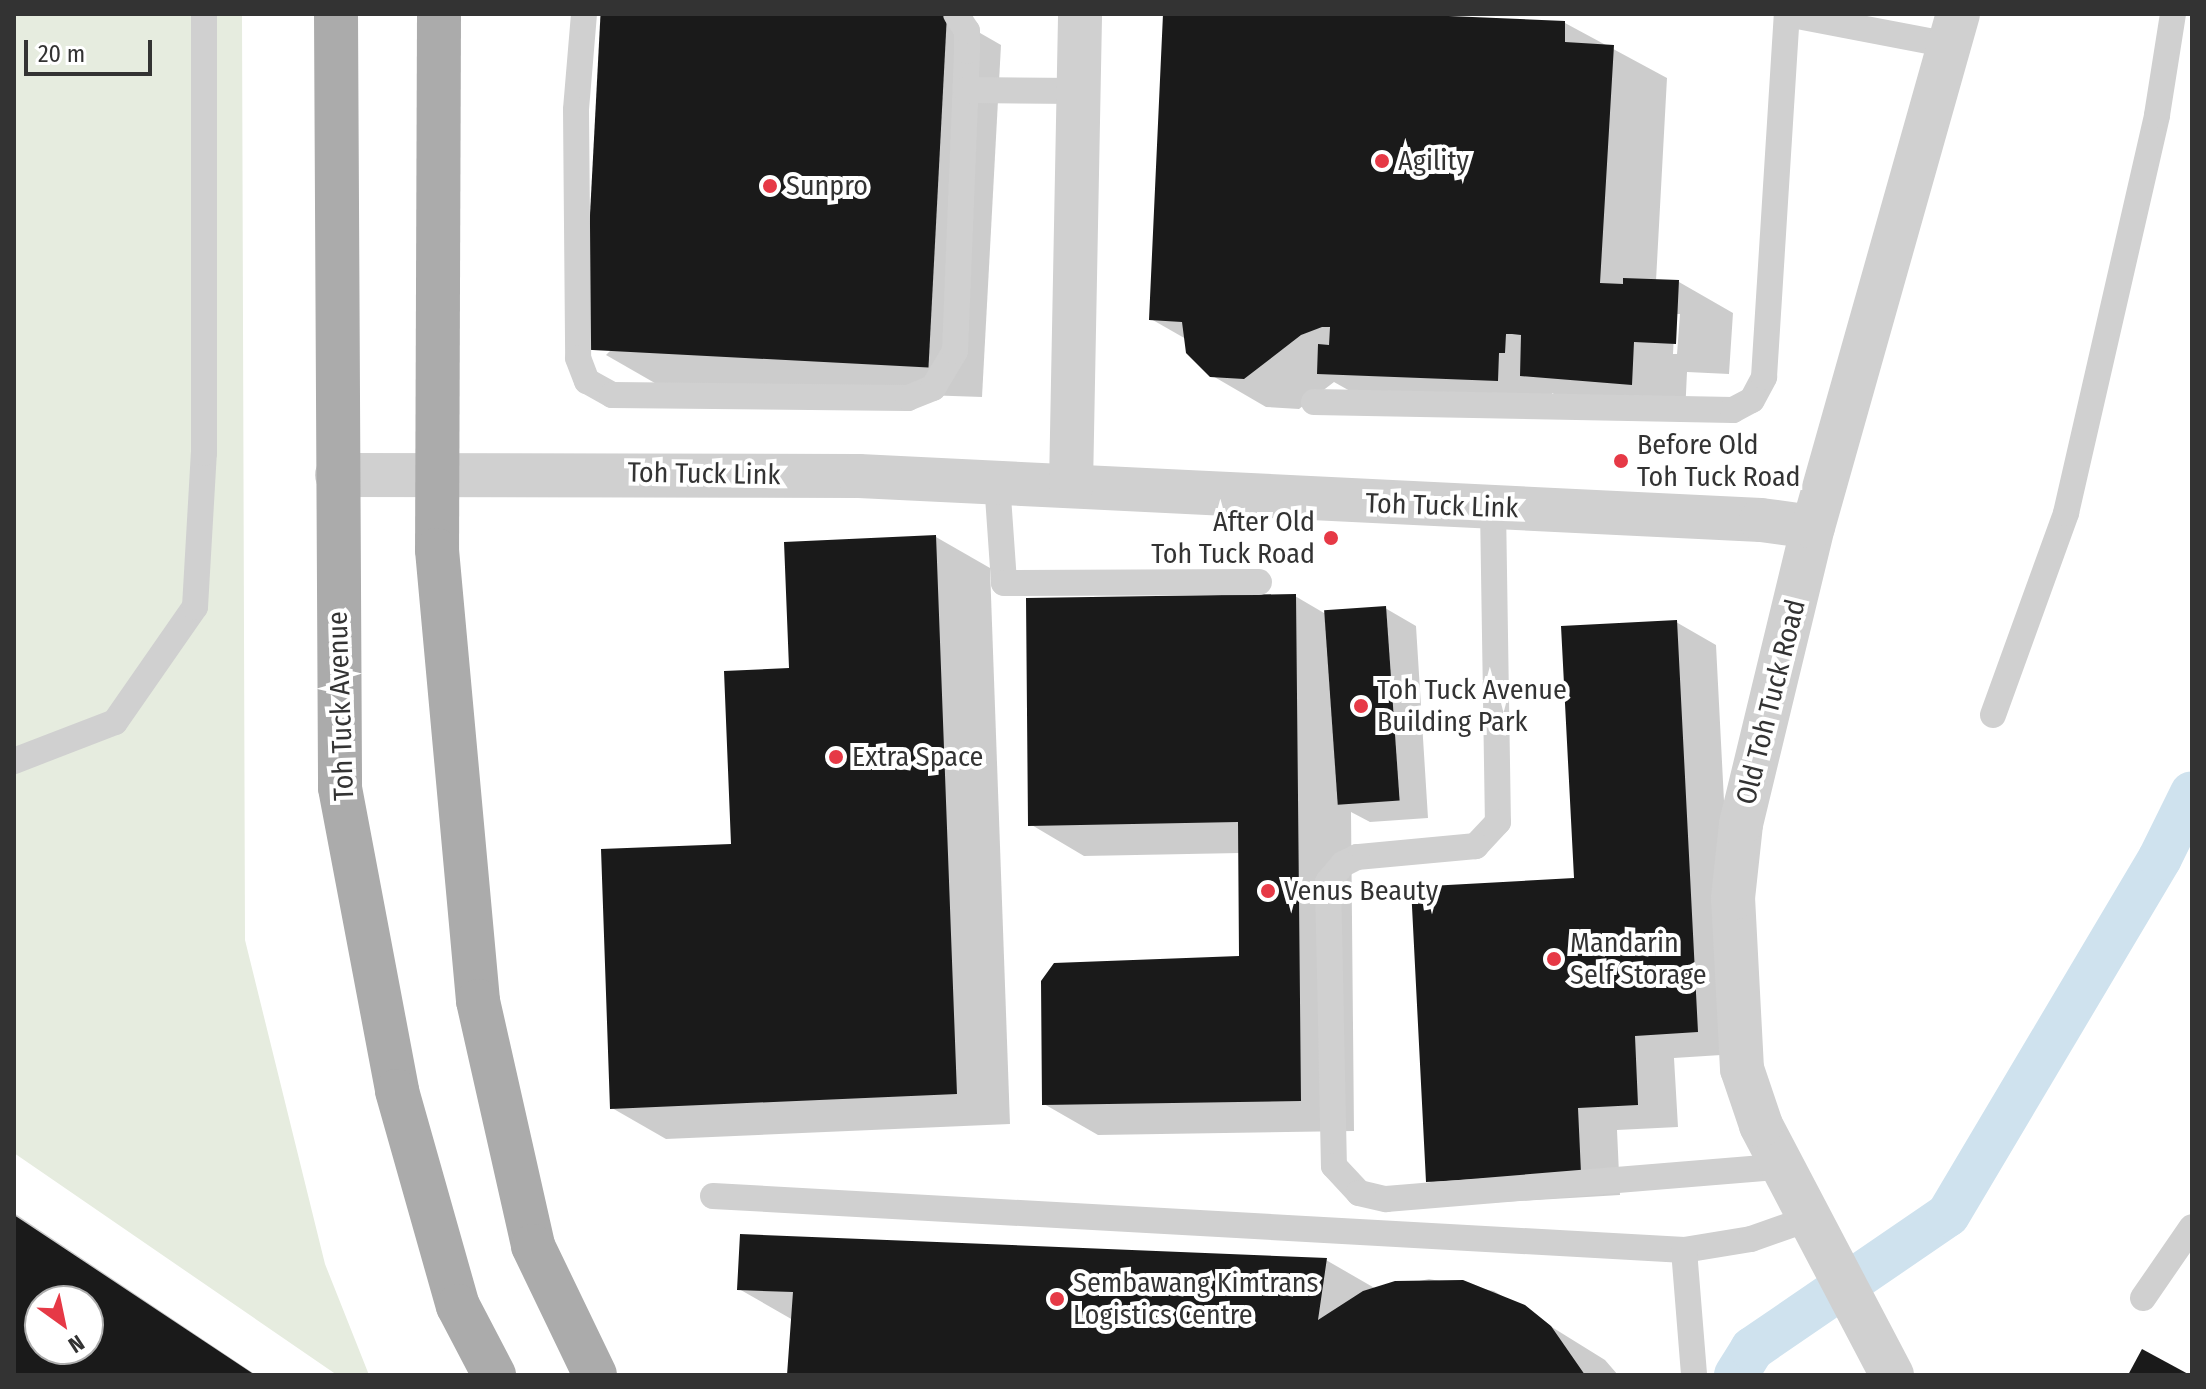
<!DOCTYPE html>
<style>
body{margin:0}
#map{position:relative;width:2206px;height:1389px;overflow:hidden;background:#fff;font-family:"Fira Sans Condensed",sans-serif}
div>[style]{position:absolute}
.green>*{inset:0;background:#e6ecdf}
.shadow>*{inset:0;background:#0003}
.canal>*{height:44px;margin:-22px;padding:0 22px;transform-origin:22px;border-radius:22px;background:#cfe2ee}
.building>*{inset:0;background:#1a1a1a;transform-origin:0 0}
.service>*{height:26px;margin:-13px;padding:0 13px;transform-origin:13px;border-radius:13px;background:#d0d0d0}
.tertiary>*{height:44px;margin:-22px;padding:0 22px;transform-origin:22px;border-radius:22px;background:#d0d0d0}
.primary>*{height:44px;margin:-22px;padding:0 22px;transform-origin:22px;border-radius:22px;background:#ababab}
.dots>*{width:22px;height:22px;translate:-50% -50%;box-sizing:border-box;border:4px solid #fff;border-radius:50%}
span{translate:-50% -50%;white-space:nowrap;text-align:center;line-height:1.15;-webkit-text-stroke:8px #fff;paint-order:stroke}
.poi-label{font-size:28px;color:#333}
.left{translate:0 -50%;text-align:left}
.right{translate:-100% -50%;text-align:right}
.street-label{font-size:28px;color:#333}
.frame{position:absolute;inset:0;border:16px solid #333;pointer-events:none}
.north{position:absolute;left:24px;top:1285px;width:80px;height:80px;box-sizing:border-box;background:#fff;border:2px solid #adadad;border-radius:50%;rotate:147deg;font-size:22px;font-weight:700;line-height:32px;text-align:center;color:#333}
.north::after{content:'';display:block;margin:auto;width:28px;height:36px;background:#e63946;clip-path:polygon(50% 0,100% 100%,50% 72%,0 100%)}
.scale{position:absolute;left:24px;top:40px;width:128px;height:36px;box-sizing:border-box;border:4px solid #333;border-top:0;padding-left:10px;font-size:24px;line-height:28px;white-space:nowrap;color:#333;-webkit-text-stroke:6px #fff;paint-order:stroke}
</style>
<div id="map">
<div class="green">
<div style="clip-path:polygon(14px 14px,242px 14px,245px 940px,325px 1264px,369px 1375px,337px 1375px,14px 1153px)"></div>
</div>
<div class="shadow">
<div style="clip-path:polygon(947px 14px,1001px 45px,982px 397px,660px 386px,606px 355px)"></div>
<div style="clip-path:polygon(evenodd,1166px 14px,1339px 14px,1565px 23px,1667px 78px,1656px 281px,1679px 282px,1733px 313px,1729px 374px,1687px 372px,1685px 415px,1576px 406px,1552px 393px,1552px 411px,1373px 404px,1334px 382px,1299px 409px,1266px 407px,1211px 375px,1186px 339px,1151px 319px,1166px 14px,1675px 314px,1680px 314px,1677px 354px,1673px 354px,1675px 314px)"></div>
<div style="clip-path:polygon(936px 537px,990px 568px,1010px 1124px,666px 1139px,612px 1108px,733px 846px)"></div>
<div style="clip-path:polygon(1295px 596px,1324px 613px,1385px 608px,1416px 626px,1428px 818px,1370px 822px,1351px 812px,1354px 1131px,1098px 1135px,1044px 1104px,1241px 958px,1240px 853px,1084px 856px,1030px 824px)"></div>
<div style="clip-path:polygon(1676px 622px,1716px 645px,1737px 1054px,1674px 1058px,1678px 1127px,1617px 1130px,1620px 1195px,1468px 1204px,1428px 1181px,1576px 880px)"></div>
<div style="clip-path:polygon(evenodd,14px 1213px,256px 1375px,14px 1375px,14px 1213px,40px 1301px,88px 1301px,88px 1349px,40px 1349px,40px 1301px)"></div>
<div style="clip-path:polygon(1326px 1260px,1378px 1290px,1429px 1279px,1494px 1291px,1605px 1360px,1618px 1375px,789px 1375px,793px 1320px,739px 1289px)"></div>
</div>
<div class="canal">
<div style="left:1736px;top:1375px;width:31px;rotate:-58deg"></div>
<div style="left:1752px;top:1349px;width:237px;rotate:-34.4deg"></div>
<div style="left:1948px;top:1215px;width:415px;rotate:-59.3deg"></div>
<div style="left:2160px;top:858px;width:72px;rotate:-63.8deg"></div>
</div>
<div class="building">
<div style="left:947px;top:14px;width:354px;height:346px;rotate:93deg"></div>
<div style="clip-path:polygon(1163px 14px,1401px 14px,1565px 21px,1565px 42px,1614px 45px,1600px 283px,1623px 284px,1623px 278px,1679px 280px,1676px 344px,1634px 342px,1632px 385px,1520px 376px,1521px 335px,1512px 334px,1506px 334px,1505px 353px,1499px 353px,1498px 381px,1317px 374px,1318px 344px,1329px 345px,1330px 327px,1322px 327px,1301px 335px,1244px 379px,1210px 377px,1186px 353px,1182px 322px,1149px 320px)"></div>
<div style="clip-path:polygon(936px 535px,957px 1094px,610px 1109px,601px 849px,731px 844px,724px 671px,789px 668px,784px 542px)"></div>
<div style="clip-path:polygon(1296px 594px,1301px 1101px,1042px 1105px,1041px 981px,1054px 963px,1239px 956px,1238px 822px,1028px 826px,1026px 598px)"></div>
<div style="left:1386px;top:606px;width:195px;height:62px;rotate:86deg"></div>
<div style="clip-path:polygon(1677px 620px,1698px 1032px,1635px 1036px,1638px 1105px,1578px 1108px,1581px 1173px,1426px 1182px,1411px 887px,1574px 878px,1561px 626px)"></div>
<div style="clip-path:polygon(evenodd,14px 1215px,255px 1375px,14px 1375px,14px 1215px,40px 1301px,88px 1301px,88px 1349px,40px 1349px,40px 1301px)"></div>
<div style="clip-path:polygon(740px 1234px,1327px 1258px,1318px 1320px,1363px 1291px,1395px 1281px,1463px 1280px,1525px 1305px,1551px 1326px,1585px 1375px,787px 1375px,793px 1292px,737px 1290px)"></div>
<div style="clip-path:polygon(2142px 1349px,2190px 1375px,2128px 1375px)"></div>
</div>
<div class="service">
<div style="left:584px;top:14px;width:96px;rotate:94.8deg"></div>
<div style="left:576px;top:110px;width:248px;rotate:89.5deg"></div>
<div style="left:578px;top:358px;width:25px;rotate:69deg"></div>
<div style="left:587px;top:381px;width:29px;rotate:29deg"></div>
<div style="left:612px;top:395px;width:296px;rotate:0.6deg"></div>
<div style="left:908px;top:398px;width:27px;rotate:-22deg"></div>
<div style="left:933px;top:388px;width:43px;rotate:-59.3deg"></div>
<div style="left:955px;top:351px;width:300px;rotate:-87.7deg"></div>
<div style="left:967px;top:51px;width:20px;rotate:-90deg"></div>
<div style="left:967px;top:31px;width:20px;rotate:-123deg"></div>
<div style="left:1787px;top:14px;width:166px;rotate:10.8deg"></div>
<div style="left:966px;top:90px;width:111px;rotate:0.5deg"></div>
<div style="left:1314px;top:402px;width:419px;rotate:1.1deg"></div>
<div style="left:1733px;top:410px;width:21px;rotate:-28deg"></div>
<div style="left:1752px;top:400px;width:26px;rotate:-62deg"></div>
<div style="left:1764px;top:377px;width:364px;rotate:-86.4deg"></div>
<div style="left:997px;top:482px;width:101px;rotate:86deg"></div>
<div style="left:1004px;top:583px;width:255px;rotate:-0.2deg"></div>
<div style="left:1493px;top:508px;width:314px;rotate:89.1deg"></div>
<div style="left:1498px;top:822px;width:33px;rotate:133deg"></div>
<div style="left:1476px;top:846px;width:120px;rotate:174.7deg"></div>
<div style="left:1357px;top:857px;width:16px;rotate:153deg"></div>
<div style="left:1343px;top:864px;width:23px;rotate:130deg"></div>
<div style="left:1328px;top:882px;width:284px;rotate:88.8deg"></div>
<div style="left:1334px;top:1166px;width:37px;rotate:47deg"></div>
<div style="left:1359px;top:1193px;width:28px;rotate:13deg"></div>
<div style="left:1386px;top:1199px;width:399px;rotate:-4.7deg"></div>
<div style="left:1993px;top:715px;width:215px;rotate:-70.1deg"></div>
<div style="left:2066px;top:513px;width:408px;rotate:-77.1deg"></div>
<div style="left:2157px;top:115px;width:102px;rotate:-81deg"></div>
<div style="left:14px;top:761px;width:108px;rotate:-21.1deg"></div>
<div style="left:115px;top:722px;width:140px;rotate:-55.2deg"></div>
<div style="left:195px;top:607px;width:154px;rotate:-86.7deg"></div>
<div style="left:204px;top:453px;width:439px;rotate:-90deg"></div>
<div style="left:713px;top:1196px;width:973px;rotate:3.18deg"></div>
<div style="left:1684px;top:1250px;width:68px;rotate:-9.3deg"></div>
<div style="left:1751px;top:1239px;width:64px;rotate:-19.3deg"></div>
<div style="left:1684px;top:1250px;width:125px;rotate:85.4deg"></div>
<div style="left:2143px;top:1298px;width:86px;rotate:-55.4deg"></div>
</div>
<div class="tertiary">
<div style="left:337px;top:475px;width:522px;rotate:0.11deg"></div>
<div style="left:859px;top:476px;width:903px;rotate:2.79deg"></div>
<div style="left:1761px;top:520px;width:52px;rotate:7.7deg"></div>
<div style="left:1071px;top:486px;width:472px;rotate:-88.9deg"></div>
<div style="left:1892px;top:1375px;width:282px;rotate:-117.7deg"></div>
<div style="left:1761px;top:1125px;width:59px;rotate:-108.7deg"></div>
<div style="left:1742px;top:1069px;width:171px;rotate:-93deg"></div>
<div style="left:1733px;top:898px;width:74px;rotate:-83.8deg"></div>
<div style="left:1741px;top:824px;width:306px;rotate:-76.4deg"></div>
<div style="left:1813px;top:527px;width:533px;rotate:-74.22deg"></div>
</div>
<div class="primary">
<div style="left:336px;top:14px;width:774px;rotate:89.7deg"></div>
<div style="left:340px;top:788px;width:308px;rotate:79.3deg"></div>
<div style="left:397px;top:1091px;width:223px;rotate:74.2deg"></div>
<div style="left:458px;top:1306px;width:78px;rotate:62.4deg"></div>
<div style="left:439px;top:14px;width:536px;rotate:90.21deg"></div>
<div style="left:437px;top:550px;width:453px;rotate:84.8deg"></div>
<div style="left:478px;top:1001px;width:251px;rotate:77.3deg"></div>
<div style="left:533px;top:1246px;width:143px;rotate:64.3deg"></div>
</div>
<div class="dots">
<div style="left:1382px;top:161px;background:#e63946"></div>
<div style="left:770px;top:186px;background:#e63946"></div>
<div style="left:1621px;top:461px;background:#e63946"></div>
<div style="left:1331px;top:538px;background:#e63946"></div>
<div style="left:1361px;top:706px;background:#e63946"></div>
<div style="left:836px;top:757px;background:#e63946"></div>
<div style="left:1268px;top:891px;background:#e63946"></div>
<div style="left:1554px;top:959px;background:#e63946"></div>
<div style="left:1057px;top:1299px;background:#e63946"></div>
</div>
<div class="poi-label">
<span class="left" style="left:1398px;top:161px">Agility</span>
<span class="left" style="left:786px;top:186px">Sunpro</span>
<span class="left" style="left:1637px;top:461px">Before Old<br>Toh Tuck Road</span>
<span class="right" style="left:1315px;top:538px">After Old<br>Toh Tuck Road</span>
<span class="left" style="left:1377px;top:706px">Toh Tuck Avenue<br>Building Park</span>
<span class="left" style="left:852px;top:757px">Extra Space</span>
<span class="left" style="left:1284px;top:891px">Venus Beauty</span>
<span class="left" style="left:1570px;top:959px">Mandarin<br>Self Storage</span>
<span class="left" style="left:1073px;top:1299px">Sembawang Kimtrans<br>Logistics Centre</span>
</div>
<div class="street-label">
<span style="left:704px;top:474px;rotate:1deg">Toh Tuck Link</span>
<span style="left:1442px;top:506px;rotate:2deg">Toh Tuck Link</span>
<span style="left:1771px;top:702px;rotate:-76deg">Old Toh Tuck Road</span>
<span style="left:341px;top:706px;rotate:-92deg">Toh Tuck Avenue</span>
</div>
<div class="frame"></div>
<div class="north">N</div>
<div class="scale">20 m</div>
</div>
